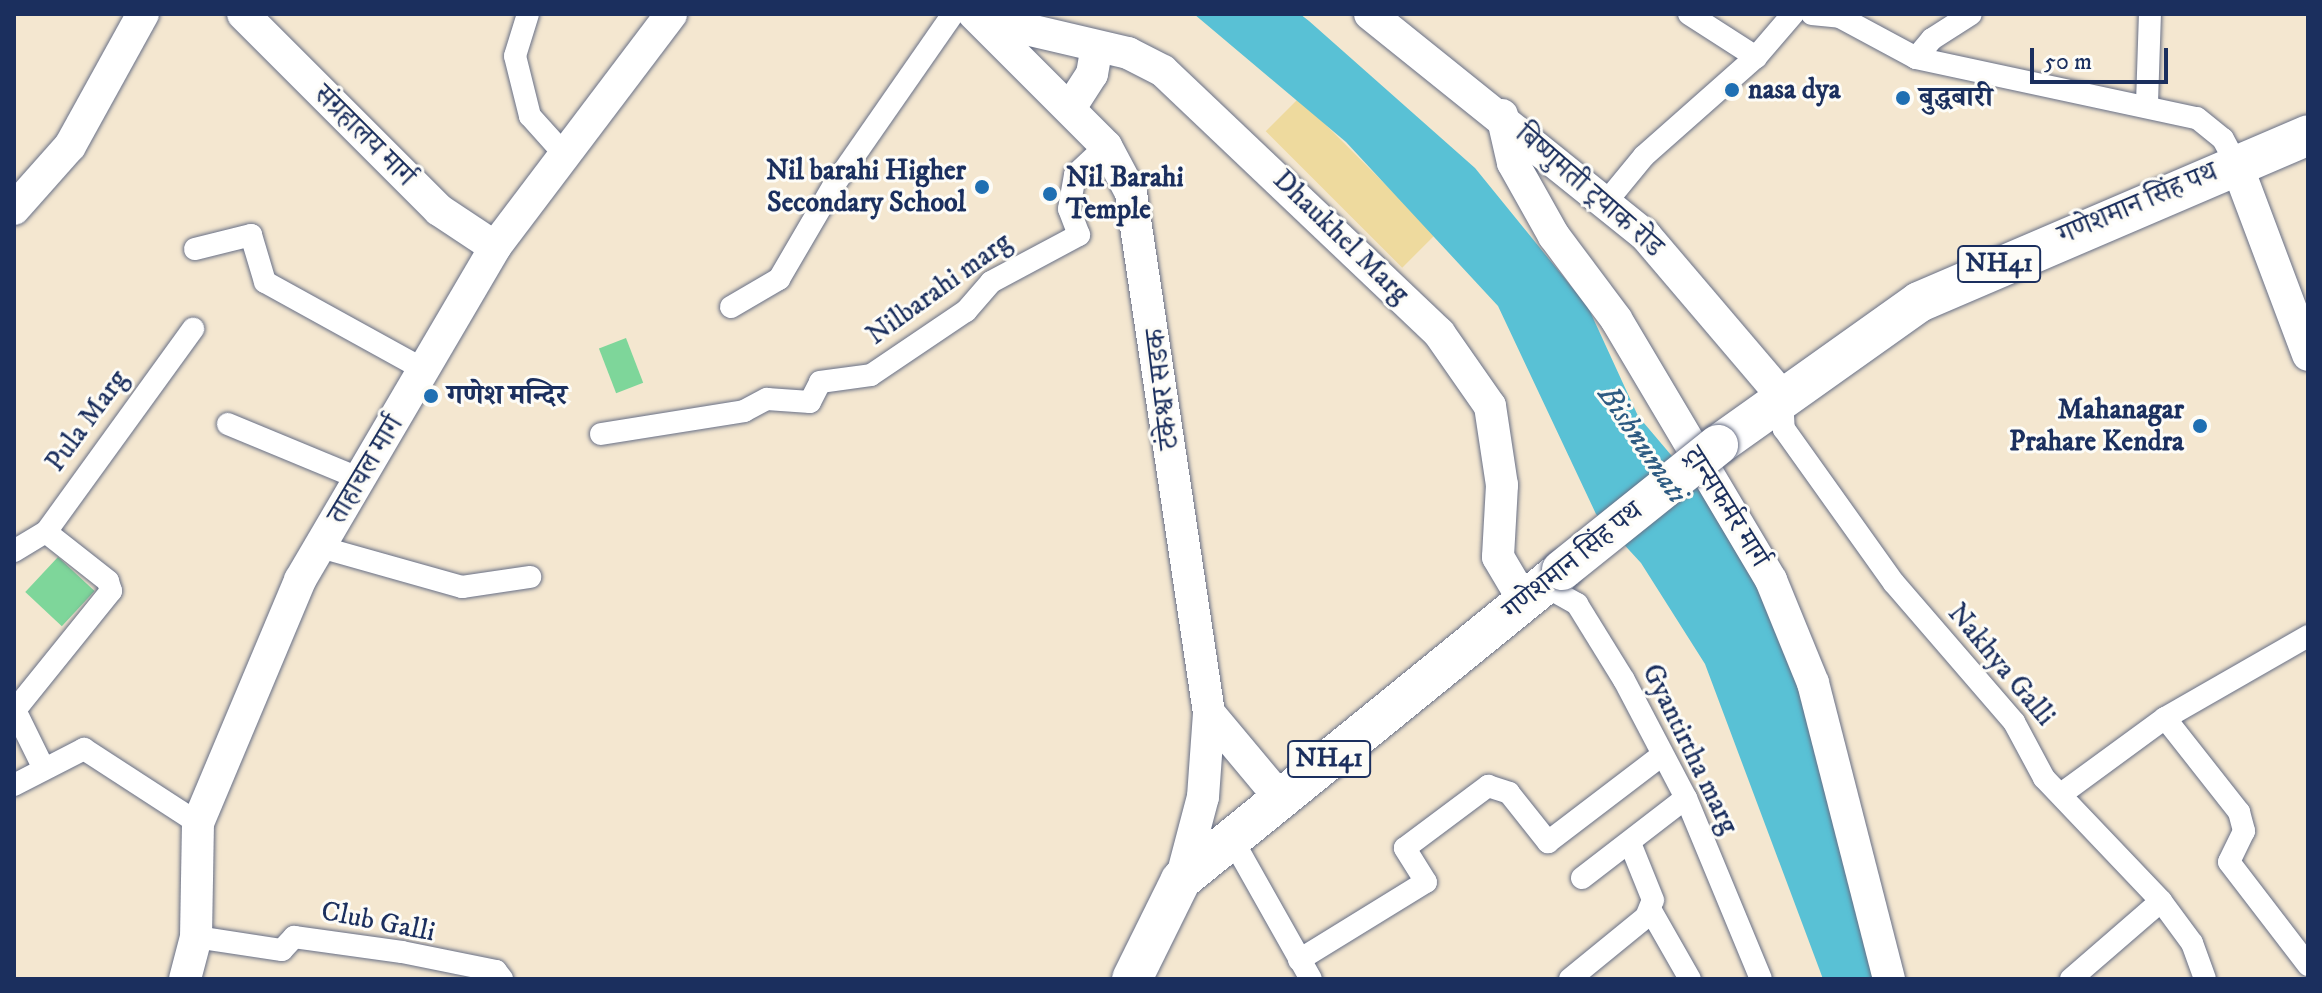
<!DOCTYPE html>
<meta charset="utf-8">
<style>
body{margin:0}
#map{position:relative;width:2322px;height:993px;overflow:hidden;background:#f4e7d0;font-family:"IM FELL DW Pica","Noto Serif Devanagari",serif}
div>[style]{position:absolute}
.green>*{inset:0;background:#7ed69a;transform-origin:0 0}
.sand>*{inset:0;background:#eeda9e;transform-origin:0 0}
.water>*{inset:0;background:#59c1d5}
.roads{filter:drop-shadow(0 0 2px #676f86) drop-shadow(0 0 2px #676f86)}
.street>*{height:22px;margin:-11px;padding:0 11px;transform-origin:11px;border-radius:11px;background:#fff}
.secondary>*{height:32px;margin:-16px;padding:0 16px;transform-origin:16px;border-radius:16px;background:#fff}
.highway>*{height:40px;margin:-20px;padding:0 20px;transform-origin:20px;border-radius:20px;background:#fff}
.bridges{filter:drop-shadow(0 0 2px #676f86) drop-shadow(0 0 2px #676f86)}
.highway-bridge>*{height:40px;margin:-20px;padding:0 20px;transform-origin:20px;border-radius:20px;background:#fff}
.dots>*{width:22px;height:22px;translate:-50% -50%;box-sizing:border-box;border:4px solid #fdfcf7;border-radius:50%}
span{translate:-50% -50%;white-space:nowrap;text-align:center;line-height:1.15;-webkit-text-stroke:6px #fdfcf7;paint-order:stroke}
.shield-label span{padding:2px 6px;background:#fdfcf7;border:2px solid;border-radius:6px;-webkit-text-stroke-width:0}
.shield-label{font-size:26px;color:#1b2f5e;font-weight:700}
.poi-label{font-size:28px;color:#1b2f5e;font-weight:700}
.left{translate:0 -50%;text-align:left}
.right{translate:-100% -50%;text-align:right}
.street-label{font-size:28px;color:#1b2f5e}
.water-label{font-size:30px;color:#2e5b82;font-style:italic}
.frame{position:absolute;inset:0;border:16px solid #1b2f5e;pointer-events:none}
.scale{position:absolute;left:2030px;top:48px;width:138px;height:36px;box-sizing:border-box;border:4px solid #1b2f5e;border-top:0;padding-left:10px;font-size:24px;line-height:28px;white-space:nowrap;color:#1b2f5e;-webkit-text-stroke:6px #fdfcf7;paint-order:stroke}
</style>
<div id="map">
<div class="green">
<div style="left:626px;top:338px;width:48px;height:29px;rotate:69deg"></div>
<div style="left:58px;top:557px;width:50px;height:48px;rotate:43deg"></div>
</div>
<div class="sand">
<div style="left:1299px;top:98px;width:193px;height:47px;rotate:45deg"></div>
</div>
<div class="water">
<div style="clip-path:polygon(1194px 14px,1300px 14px,1309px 21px,1475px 168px,1588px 307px,1638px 416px,1710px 501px,1752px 573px,1809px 709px,1875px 979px,1823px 979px,1705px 664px,1641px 563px,1596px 514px,1498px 306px,1346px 142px)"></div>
</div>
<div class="roads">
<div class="street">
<div style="left:528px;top:14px;width:44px;rotate:107.2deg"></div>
<div style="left:515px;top:56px;width:62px;rotate:76deg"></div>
<div style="left:530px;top:116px;width:52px;rotate:48.1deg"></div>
<div style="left:1689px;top:14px;width:80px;rotate:32.7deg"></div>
<div style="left:1756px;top:57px;width:57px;rotate:-49.3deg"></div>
<div style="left:1812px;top:14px;width:28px;rotate:6deg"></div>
<div style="left:1840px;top:17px;width:86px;rotate:28.3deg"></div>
<div style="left:1916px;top:58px;width:287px;rotate:12.1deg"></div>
<div style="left:2197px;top:118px;width:33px;rotate:39deg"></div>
<div style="left:2223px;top:139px;width:27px;rotate:62deg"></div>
<div style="left:1916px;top:58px;width:25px;rotate:-50deg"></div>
<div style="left:1932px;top:39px;width:46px;rotate:-32.7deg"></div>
<div style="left:2147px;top:103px;width:89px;rotate:-88.1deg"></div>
<div style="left:1607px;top:201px;width:58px;rotate:-50.6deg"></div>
<div style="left:1644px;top:156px;width:149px;rotate:-41.5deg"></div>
<div style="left:195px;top:249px;width:58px;rotate:-14deg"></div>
<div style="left:251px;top:235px;width:49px;rotate:73.4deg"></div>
<div style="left:265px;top:282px;width:184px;rotate:28.9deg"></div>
<div style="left:731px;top:307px;width:56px;rotate:-30.3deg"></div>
<div style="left:779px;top:279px;width:109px;rotate:-59.7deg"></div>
<div style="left:834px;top:185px;width:208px;rotate:-55.2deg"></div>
<div style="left:1782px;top:396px;width:33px;rotate:87deg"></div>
<div style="left:1784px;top:429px;width:189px;rotate:54.5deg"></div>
<div style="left:1894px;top:583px;width:184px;rotate:49.2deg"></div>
<div style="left:2014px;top:722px;width:64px;rotate:61.8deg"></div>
<div style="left:2044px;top:778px;width:170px;rotate:46.4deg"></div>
<div style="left:228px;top:424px;width:144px;rotate:22.5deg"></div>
<div style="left:601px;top:434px;width:145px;rotate:-9.1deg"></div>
<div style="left:744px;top:411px;width:26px;rotate:-28deg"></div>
<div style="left:767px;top:399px;width:43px;rotate:4deg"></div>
<div style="left:810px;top:402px;width:22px;rotate:-63deg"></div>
<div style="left:820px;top:382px;width:51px;rotate:-7.8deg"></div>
<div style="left:871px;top:375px;width:115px;rotate:-34deg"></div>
<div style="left:966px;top:311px;width:38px;rotate:-49deg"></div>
<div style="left:991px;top:282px;width:100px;rotate:-28.1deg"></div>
<div style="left:1079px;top:235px;width:28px;rotate:-111deg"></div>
<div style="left:1069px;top:209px;width:35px;rotate:-80deg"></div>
<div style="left:1075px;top:175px;width:42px;rotate:-43.1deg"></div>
<div style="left:320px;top:547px;width:148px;rotate:15.7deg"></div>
<div style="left:462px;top:587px;width:69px;rotate:-8.4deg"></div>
<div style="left:14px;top:551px;width:37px;rotate:-31deg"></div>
<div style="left:1536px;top:596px;width:17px;rotate:-21deg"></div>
<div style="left:1552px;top:590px;width:29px;rotate:29deg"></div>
<div style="left:1577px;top:604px;width:89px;rotate:58.3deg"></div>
<div style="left:1624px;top:680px;width:133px;rotate:62.3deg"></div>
<div style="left:1686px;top:798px;width:196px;rotate:67.5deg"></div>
<div style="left:2165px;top:718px;width:120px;rotate:51.8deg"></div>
<div style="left:2239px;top:812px;width:20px;rotate:75deg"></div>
<div style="left:2244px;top:831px;width:34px;rotate:116deg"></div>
<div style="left:2229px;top:862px;width:130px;rotate:52.5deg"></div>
<div style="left:43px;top:767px;width:64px;rotate:-116.2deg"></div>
<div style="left:15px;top:710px;width:153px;rotate:-51.1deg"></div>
<div style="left:111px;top:591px;width:10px;rotate:-107deg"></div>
<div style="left:108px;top:581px;width:79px;rotate:-141.7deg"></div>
<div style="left:46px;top:532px;width:251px;rotate:-54.1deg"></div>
<div style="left:14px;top:785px;width:79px;rotate:-27.2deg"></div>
<div style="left:84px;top:749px;width:136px;rotate:33deg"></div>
<div style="left:2064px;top:792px;width:125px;rotate:-36.2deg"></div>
<div style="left:2165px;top:718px;width:165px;rotate:-29.8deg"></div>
<div style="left:1232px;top:839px;width:161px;rotate:60.6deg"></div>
<div style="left:1582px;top:878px;width:131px;rotate:-37.6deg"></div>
<div style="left:1650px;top:909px;width:81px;rotate:60.3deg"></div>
<div style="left:196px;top:937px;width:87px;rotate:8.6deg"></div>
<div style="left:282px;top:950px;width:18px;rotate:-47deg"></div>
<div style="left:294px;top:937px;width:109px;rotate:7.9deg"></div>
<div style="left:402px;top:952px;width:96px;rotate:11.4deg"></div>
<div style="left:496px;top:971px;width:10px;rotate:53deg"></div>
<div style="left:1299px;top:960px;width:149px;rotate:-31.6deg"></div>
<div style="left:1426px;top:882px;width:40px;rotate:-122deg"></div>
<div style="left:1405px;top:848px;width:104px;rotate:-36.8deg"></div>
<div style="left:1488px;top:786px;width:22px;rotate:18deg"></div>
<div style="left:1509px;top:793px;width:63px;rotate:51.5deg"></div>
<div style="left:1548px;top:842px;width:143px;rotate:-37.3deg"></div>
<div style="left:1570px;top:979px;width:98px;rotate:-39.2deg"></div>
<div style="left:1646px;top:917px;width:18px;rotate:-68deg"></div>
<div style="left:1653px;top:900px;width:61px;rotate:-112deg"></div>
<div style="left:2071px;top:979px;width:119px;rotate:-40.9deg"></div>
<div style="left:2161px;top:901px;width:52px;rotate:53.6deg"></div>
<div style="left:2192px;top:943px;width:38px;rotate:70deg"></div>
</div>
<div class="secondary">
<div style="left:243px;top:14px;width:277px;rotate:45deg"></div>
<div style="left:439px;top:210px;width:67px;rotate:33.5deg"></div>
<div style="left:974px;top:14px;width:187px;rotate:45deg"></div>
<div style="left:1106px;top:146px;width:53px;rotate:62deg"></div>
<div style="left:1131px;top:193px;width:526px;rotate:81.47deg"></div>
<div style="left:1209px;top:713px;width:111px;rotate:50.1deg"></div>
<div style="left:1370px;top:14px;width:354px;rotate:38.8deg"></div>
<div style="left:1646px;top:236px;width:210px;rotate:49.6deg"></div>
<div style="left:983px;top:19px;width:149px;rotate:13.2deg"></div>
<div style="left:1128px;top:53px;width:39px;rotate:27deg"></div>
<div style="left:1163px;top:71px;width:381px;rotate:43.5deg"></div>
<div style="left:1439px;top:333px;width:89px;rotate:55.1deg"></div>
<div style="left:1490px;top:406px;width:80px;rotate:81.4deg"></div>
<div style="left:1502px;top:485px;width:72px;rotate:93.2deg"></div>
<div style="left:1498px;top:557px;width:51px;rotate:59.4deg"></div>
<div style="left:1070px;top:108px;width:40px;rotate:-57.1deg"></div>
<div style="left:1092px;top:74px;width:28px;rotate:-80deg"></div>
<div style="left:1502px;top:115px;width:49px;rotate:77.1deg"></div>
<div style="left:1513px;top:163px;width:84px;rotate:60.7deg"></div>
<div style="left:1554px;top:236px;width:104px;rotate:53.2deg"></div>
<div style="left:1616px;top:319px;width:304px;rotate:59.3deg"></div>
<div style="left:1771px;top:580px;width:111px;rotate:67.8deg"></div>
<div style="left:1813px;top:683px;width:306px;rotate:75.6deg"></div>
<div style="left:2236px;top:163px;width:205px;rotate:69.4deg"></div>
<div style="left:14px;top:209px;width:84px;rotate:-48.4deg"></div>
<div style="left:70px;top:146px;width:151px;rotate:-61.1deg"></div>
<div style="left:1181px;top:880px;width:86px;rotate:-75.2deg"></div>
<div style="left:1203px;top:797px;width:84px;rotate:-85.9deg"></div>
<div style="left:185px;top:979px;width:43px;rotate:-75.3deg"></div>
<div style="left:196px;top:937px;width:114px;rotate:-89deg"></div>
<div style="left:198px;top:823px;width:264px;rotate:-67.2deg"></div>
<div style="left:300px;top:580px;width:386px;rotate:-59.6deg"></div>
<div style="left:495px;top:247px;width:292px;rotate:-52.9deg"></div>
</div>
<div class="highway">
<div style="left:1718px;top:445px;width:247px;rotate:-35.4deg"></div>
<div style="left:1919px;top:302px;width:423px;rotate:-23.2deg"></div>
<div style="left:1132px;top:979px;width:110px;rotate:-63.7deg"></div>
<div style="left:1181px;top:880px;width:491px;rotate:-39.1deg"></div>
</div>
</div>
<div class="bridges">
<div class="highway-bridge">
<div style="left:1562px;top:570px;width:200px;rotate:-38.7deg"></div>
</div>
</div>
<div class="dots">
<div style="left:1732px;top:90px;background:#1f6fb2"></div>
<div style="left:1903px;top:98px;background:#1f6fb2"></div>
<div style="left:982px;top:187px;background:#1f6fb2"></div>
<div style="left:1050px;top:194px;background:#1f6fb2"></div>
<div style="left:431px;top:396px;background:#1f6fb2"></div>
<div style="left:2200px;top:426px;background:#1f6fb2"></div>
</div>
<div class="shield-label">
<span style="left:1999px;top:264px">NH41</span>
<span style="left:1329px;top:759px">NH41</span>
</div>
<div class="poi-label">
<span class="left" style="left:1748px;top:90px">nasa dya</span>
<span class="left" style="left:1919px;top:98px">बुद्धबारी</span>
<span class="right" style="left:966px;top:187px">Nil barahi Higher<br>Secondary School</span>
<span class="left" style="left:1066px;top:194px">Nil Barahi<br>Temple</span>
<span class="left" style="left:447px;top:396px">गणेश मन्दिर</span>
<span class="right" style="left:2184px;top:426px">Mahanagar<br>Prahare Kendra</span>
</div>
<div class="street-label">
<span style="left:364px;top:136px;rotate:45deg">संग्रहालय मार्ग</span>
<span style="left:1589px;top:191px;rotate:41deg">बिष्णुमती ट्रयाक रोड</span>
<span style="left:2138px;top:204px;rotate:-23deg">गणेशमान सिंह पथ</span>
<span style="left:1341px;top:237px;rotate:44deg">Dhaukhel Marg</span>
<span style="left:939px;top:289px;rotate:-36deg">Nilbarahi marg</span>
<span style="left:1163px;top:389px;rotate:-97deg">टंकेश्वर सडक</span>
<span style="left:87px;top:421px;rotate:-54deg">Pula Marg</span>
<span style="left:366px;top:470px;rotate:-59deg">ताहाचल मार्ग</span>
<span style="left:1726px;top:507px;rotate:58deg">ट्रान्सफर्मर मार्ग</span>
<span style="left:1573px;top:561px;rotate:-39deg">गणेशमान सिंह पथ</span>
<span style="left:2001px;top:665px;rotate:50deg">Nakhya Galli</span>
<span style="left:1690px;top:749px;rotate:64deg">Gyantirtha marg</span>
<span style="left:378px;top:922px;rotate:11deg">Club Galli</span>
</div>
<div class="water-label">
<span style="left:1642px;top:445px;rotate:56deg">Bishnumati</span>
</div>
<div class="frame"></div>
<div class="scale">50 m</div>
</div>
